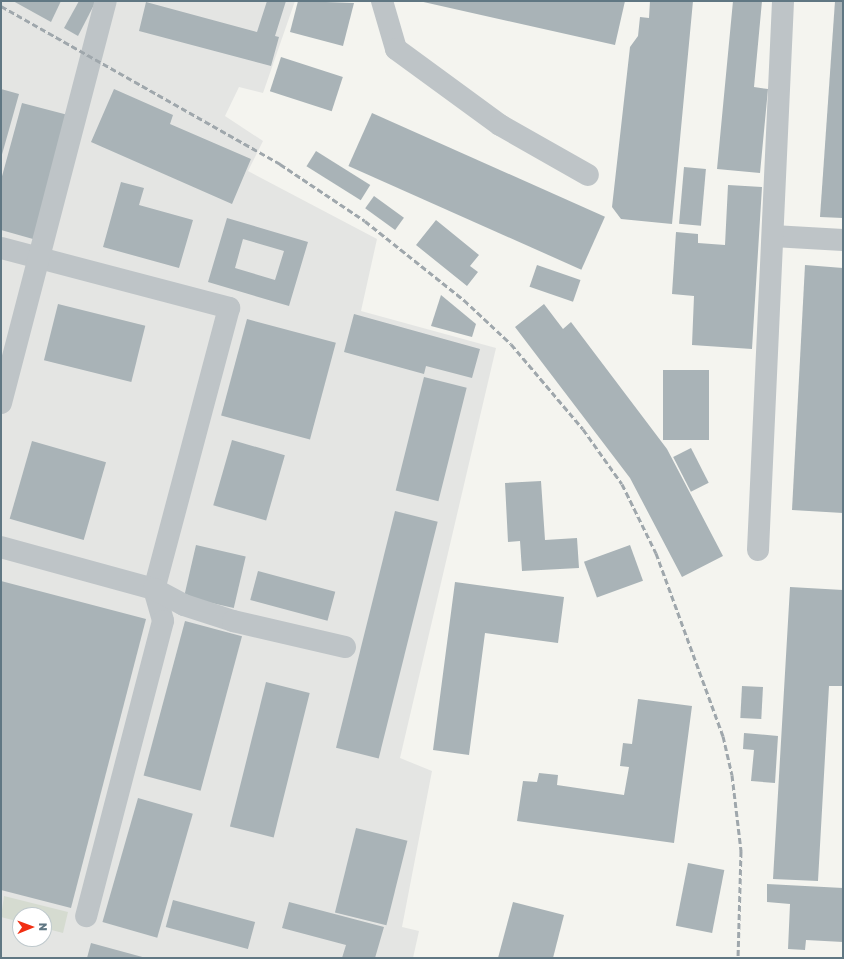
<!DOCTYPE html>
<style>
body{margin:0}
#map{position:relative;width:844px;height:959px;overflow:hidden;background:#f4f4ef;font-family:"Golos Text",sans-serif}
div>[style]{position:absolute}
.built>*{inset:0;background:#e4e5e3}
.green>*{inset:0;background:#d5dbd0}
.building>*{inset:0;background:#a9b3b7;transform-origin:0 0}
.minor>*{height:22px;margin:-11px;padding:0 11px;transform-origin:11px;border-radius:11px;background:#bec4c7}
.rail>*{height:3px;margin-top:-1.5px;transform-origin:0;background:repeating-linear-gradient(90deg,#9fa7ac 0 6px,transparent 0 9px)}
span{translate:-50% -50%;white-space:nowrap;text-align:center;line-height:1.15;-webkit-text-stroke:4px #fff;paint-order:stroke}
.frame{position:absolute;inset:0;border:2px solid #607783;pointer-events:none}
.north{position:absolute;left:12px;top:907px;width:40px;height:40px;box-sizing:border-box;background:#fff;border:1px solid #bfc9cd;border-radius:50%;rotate:89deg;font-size:11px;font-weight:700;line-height:16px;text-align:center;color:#607783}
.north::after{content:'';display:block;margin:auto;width:14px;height:18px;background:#f12f13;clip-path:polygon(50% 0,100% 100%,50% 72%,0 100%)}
</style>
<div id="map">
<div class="built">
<div style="clip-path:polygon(evenodd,1px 1px,295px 1px,263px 93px,239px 87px,225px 116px,263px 141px,248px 171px,377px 239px,361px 311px,496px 348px,400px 758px,432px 771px,402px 927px,419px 931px,413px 958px,1px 958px,1px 1px,20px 915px,44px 915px,44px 939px,20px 939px,20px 915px)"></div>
</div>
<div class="green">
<div style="clip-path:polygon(4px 896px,68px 912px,63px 933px,44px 928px,44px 915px,20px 915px,20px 922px,1px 917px)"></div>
</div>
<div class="building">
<div style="clip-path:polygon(13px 1px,61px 1px,51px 22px)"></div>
<div style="clip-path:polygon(79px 1px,96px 1px,78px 36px,64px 28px)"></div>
<div style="clip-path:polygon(267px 1px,286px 1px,275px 36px,279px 37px,271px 66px,139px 31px,146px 2px,257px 32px)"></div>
<div style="clip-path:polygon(298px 1px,354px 3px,343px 46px,290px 32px)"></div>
<div style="clip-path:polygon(419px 1px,625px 1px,615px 45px)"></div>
<div style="clip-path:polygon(650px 1px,693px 1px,672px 224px,621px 219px,612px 207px,630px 47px,638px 36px,640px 17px,649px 18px)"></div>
<div style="clip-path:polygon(733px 1px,762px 1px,754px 87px,768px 89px,760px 173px,717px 169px)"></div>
<div style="clip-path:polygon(835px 1px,843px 1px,843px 218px,820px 217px)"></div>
<div style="left:281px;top:57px;width:65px;height:36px;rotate:18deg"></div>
<div style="clip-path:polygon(1px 89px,19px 94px,1px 158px)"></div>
<div style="clip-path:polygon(114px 89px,173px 115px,170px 124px,251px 159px,232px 204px,91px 142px)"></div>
<div style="clip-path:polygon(22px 103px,68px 115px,33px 239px,1px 230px,1px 180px)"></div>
<div style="left:372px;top:113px;width:255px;height:58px;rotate:24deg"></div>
<div style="left:316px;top:151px;width:64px;height:18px;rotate:32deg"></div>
<div style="left:684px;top:167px;width:22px;height:57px;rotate:5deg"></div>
<div style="clip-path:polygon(121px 182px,144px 188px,139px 205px,193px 220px,179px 268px,103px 247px)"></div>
<div style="clip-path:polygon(728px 185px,762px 187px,752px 349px,692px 345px,694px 296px,672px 294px,676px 232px,698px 234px,698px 243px,725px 245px)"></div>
<div style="left:374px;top:196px;width:37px;height:15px;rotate:36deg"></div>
<div style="clip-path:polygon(evenodd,227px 218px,308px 242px,289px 306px,208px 282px,227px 218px,243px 239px,284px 251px,275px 280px,235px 268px,243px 239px)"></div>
<div style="clip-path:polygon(436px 220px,479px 255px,470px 266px,478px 272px,467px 286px,416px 245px)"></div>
<div style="left:537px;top:265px;width:46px;height:23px;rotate:19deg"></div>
<div style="clip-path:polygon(805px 265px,843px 268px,843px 513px,792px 510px)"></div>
<div style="clip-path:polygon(441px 295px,476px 324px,472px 337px,431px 326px)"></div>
<div style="left:58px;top:304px;width:90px;height:58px;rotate:14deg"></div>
<div style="clip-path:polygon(544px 304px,563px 329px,571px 322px,667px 449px,723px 556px,682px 577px,630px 478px,515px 327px)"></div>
<div style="clip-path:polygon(354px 314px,480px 349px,472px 378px,426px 366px,424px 374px,344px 352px)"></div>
<div style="left:247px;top:319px;width:92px;height:100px;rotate:15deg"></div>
<div style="left:663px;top:370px;width:46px;height:70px"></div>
<div style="left:424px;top:377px;width:44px;height:117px;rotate:14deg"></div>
<div style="left:232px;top:440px;width:55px;height:68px;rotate:16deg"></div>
<div style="left:32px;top:441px;width:77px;height:81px;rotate:16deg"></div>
<div style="left:691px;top:448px;width:39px;height:20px;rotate:63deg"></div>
<div style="clip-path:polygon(541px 481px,545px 540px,577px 538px,579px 568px,522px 571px,520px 541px,508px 542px,505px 483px)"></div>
<div style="left:395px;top:511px;width:44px;height:244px;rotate:14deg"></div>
<div style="left:196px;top:545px;width:51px;height:53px;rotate:13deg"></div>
<div style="left:630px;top:545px;width:38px;height:49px;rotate:70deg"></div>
<div style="left:258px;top:571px;width:80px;height:30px;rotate:15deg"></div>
<div style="clip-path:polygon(1px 581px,146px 619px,71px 908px,1px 890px)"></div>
<div style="clip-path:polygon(455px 582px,564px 597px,558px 643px,485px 633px,469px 755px,433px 750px)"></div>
<div style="clip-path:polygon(790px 587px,843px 590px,843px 686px,829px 686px,818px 881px,773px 879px)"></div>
<div style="left:185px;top:621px;width:59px;height:160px;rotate:15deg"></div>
<div style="left:266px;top:682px;width:45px;height:149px;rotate:14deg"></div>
<div style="left:742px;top:686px;width:21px;height:32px;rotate:3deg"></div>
<div style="clip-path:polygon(638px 699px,692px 706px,674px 843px,517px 821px,523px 781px,537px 782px,539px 773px,558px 775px,557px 785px,624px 795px,629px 767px,620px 766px,623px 743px,632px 744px)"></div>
<div style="clip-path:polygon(744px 733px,778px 736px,775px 783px,751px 781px,754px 750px,743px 749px)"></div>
<div style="left:138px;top:798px;width:57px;height:129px;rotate:16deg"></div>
<div style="left:356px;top:828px;width:53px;height:87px;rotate:14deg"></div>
<div style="left:688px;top:863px;width:37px;height:64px;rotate:11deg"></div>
<div style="clip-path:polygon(767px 884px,843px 888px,843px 942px,806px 940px,805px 950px,788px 949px,790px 904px,767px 902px)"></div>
<div style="left:173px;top:900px;width:85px;height:28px;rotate:15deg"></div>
<div style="clip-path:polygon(289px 902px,384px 927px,375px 958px,342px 958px,346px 945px,282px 928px)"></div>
<div style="clip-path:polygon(513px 902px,564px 915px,553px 958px,498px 958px)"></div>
<div style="clip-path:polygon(91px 943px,146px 958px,87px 958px)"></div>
</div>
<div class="minor">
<div style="left:382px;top:1px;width:50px;rotate:73.7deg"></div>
<div style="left:396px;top:49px;width:129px;rotate:36.2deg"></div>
<div style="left:500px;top:125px;width:101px;rotate:29.6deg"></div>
<div style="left:773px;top:236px;width:70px;rotate:3.3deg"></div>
<div style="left:1px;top:248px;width:236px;rotate:14.7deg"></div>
<div style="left:229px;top:308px;width:291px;rotate:104.9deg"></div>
<div style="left:154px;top:589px;width:33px;rotate:74deg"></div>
<div style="left:163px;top:621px;width:305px;rotate:104.6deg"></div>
<div style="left:1px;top:403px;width:415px;rotate:-75.4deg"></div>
<div style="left:1px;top:547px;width:159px;rotate:15.4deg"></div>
<div style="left:154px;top:589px;width:34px;rotate:28deg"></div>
<div style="left:184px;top:605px;width:52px;rotate:18.1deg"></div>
<div style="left:233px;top:621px;width:115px;rotate:13.1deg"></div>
<div style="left:758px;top:550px;width:550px;rotate:-87.39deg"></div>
</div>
<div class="rail">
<div style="left:1px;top:6px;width:321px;rotate:29.5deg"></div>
<div style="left:280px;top:164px;width:102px;rotate:33.8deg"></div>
<div style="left:365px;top:221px;width:127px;rotate:38.6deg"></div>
<div style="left:464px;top:300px;width:64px;rotate:43.1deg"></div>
<div style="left:511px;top:344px;width:111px;rotate:49.7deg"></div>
<div style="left:583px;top:429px;width:67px;rotate:54.7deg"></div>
<div style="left:622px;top:484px;width:77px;rotate:63.8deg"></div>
<div style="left:656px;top:553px;width:195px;rotate:69.9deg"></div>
<div style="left:723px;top:736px;width:40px;rotate:77deg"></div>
<div style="left:732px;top:775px;width:77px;rotate:83.2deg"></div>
<div style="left:741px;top:851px;width:107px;rotate:91.6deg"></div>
</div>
<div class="frame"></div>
<div class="north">N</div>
</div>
